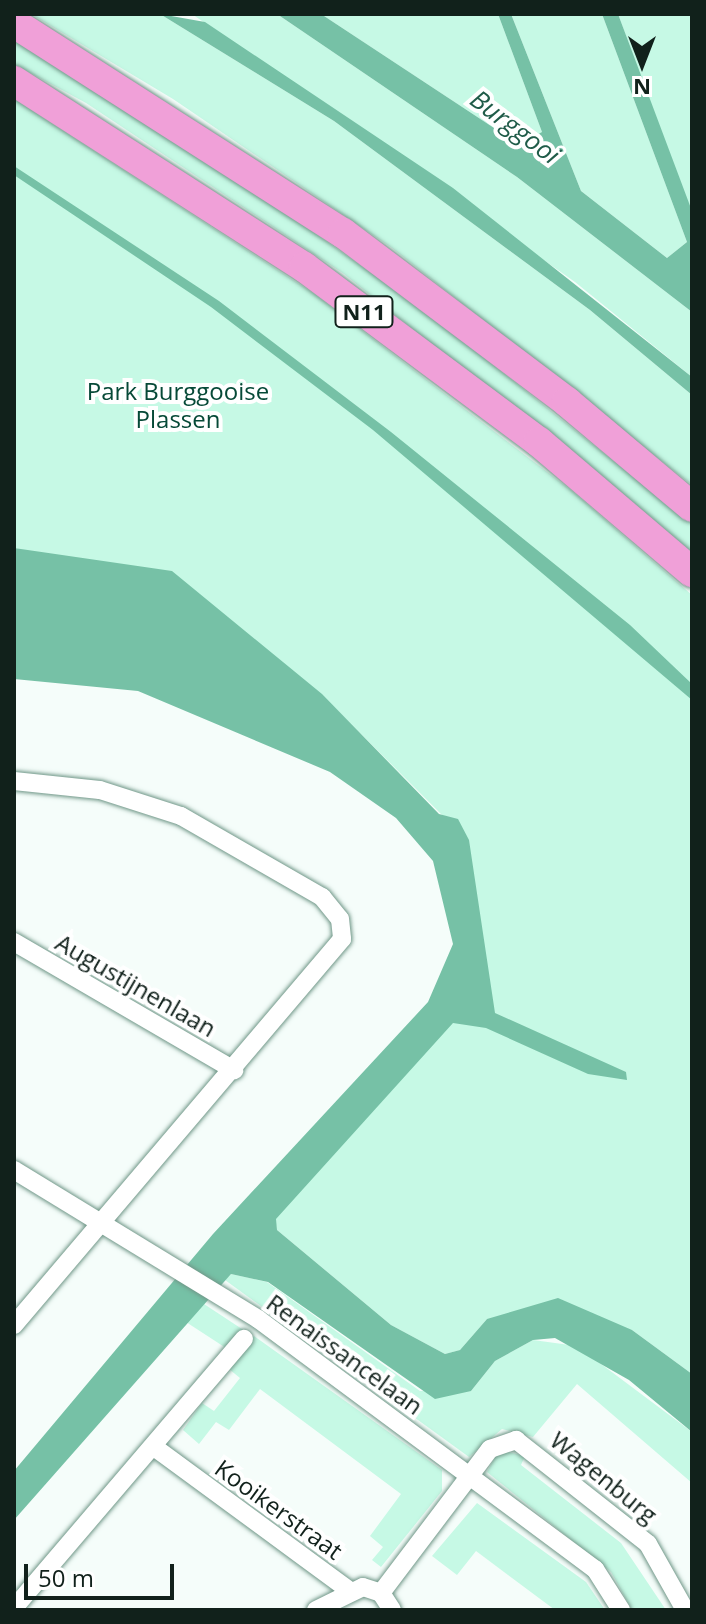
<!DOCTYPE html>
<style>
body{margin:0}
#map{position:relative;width:706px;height:1624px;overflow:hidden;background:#f5fdfa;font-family:"Open Sans",sans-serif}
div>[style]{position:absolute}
.green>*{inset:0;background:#c6f9e5}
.water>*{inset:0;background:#76c1a6}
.roads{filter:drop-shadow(0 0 2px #709788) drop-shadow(0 0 2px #709788)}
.minor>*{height:18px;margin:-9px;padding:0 9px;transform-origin:9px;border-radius:9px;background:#fff}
.trunk>*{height:30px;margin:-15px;padding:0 15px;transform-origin:15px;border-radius:15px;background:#f0a0d8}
span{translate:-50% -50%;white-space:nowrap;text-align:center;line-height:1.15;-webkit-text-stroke:8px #fff;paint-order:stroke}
.shield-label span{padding:2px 6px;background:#fff;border:2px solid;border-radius:6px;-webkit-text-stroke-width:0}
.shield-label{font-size:22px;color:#11211b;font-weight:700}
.park-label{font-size:24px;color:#064937}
.street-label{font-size:24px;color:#11211b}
.water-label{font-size:26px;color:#205c49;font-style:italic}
.frame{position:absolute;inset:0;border:16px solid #11211b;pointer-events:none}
.north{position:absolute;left:602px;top:24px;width:80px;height:80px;-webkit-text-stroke:6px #fff;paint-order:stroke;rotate:180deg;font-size:22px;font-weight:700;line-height:32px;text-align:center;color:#11211b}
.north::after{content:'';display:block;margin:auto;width:28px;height:36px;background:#11211b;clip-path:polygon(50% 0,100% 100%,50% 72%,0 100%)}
.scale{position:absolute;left:24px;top:1564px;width:150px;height:36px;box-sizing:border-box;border:4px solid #11211b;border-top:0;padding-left:10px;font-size:24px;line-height:28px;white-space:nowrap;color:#11211b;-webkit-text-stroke:6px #fff;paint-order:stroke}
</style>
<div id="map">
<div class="green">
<div style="clip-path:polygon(31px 14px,160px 14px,334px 121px,590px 310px,692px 395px,692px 485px,392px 248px,173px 99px)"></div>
<div style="clip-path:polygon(192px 14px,277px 14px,517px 177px,692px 312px,692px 377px,575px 282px)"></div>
<div style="clip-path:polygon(321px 14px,498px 14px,542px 132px,535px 142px,520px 145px)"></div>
<div style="clip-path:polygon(511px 14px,602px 14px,687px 242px,667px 258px,581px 191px)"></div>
<div style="clip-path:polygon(618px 14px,692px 14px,692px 211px,679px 181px)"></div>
<div style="clip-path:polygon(14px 40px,282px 210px,432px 316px,692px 524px,692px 553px,344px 274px,86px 103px,14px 64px)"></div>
<div style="clip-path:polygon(14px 99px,313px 293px,572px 491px,692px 595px,692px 1374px,632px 1330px,487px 1319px,460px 1350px,445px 1354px,391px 1325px,277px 1230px,275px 1219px,487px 979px,446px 819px,321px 694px,243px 634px,82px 563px,14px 548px)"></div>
<div style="clip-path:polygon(231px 1274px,267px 1282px,420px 1391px,471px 1391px,495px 1361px,533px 1340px,577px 1346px,692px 1432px,692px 1483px,577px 1384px,533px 1437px,502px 1429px,469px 1457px,225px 1280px)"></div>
<div style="clip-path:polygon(204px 1304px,245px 1331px,229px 1350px,186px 1322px)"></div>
<div style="clip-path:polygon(254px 1336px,442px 1470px,442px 1491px,381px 1567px,372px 1560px,383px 1547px,370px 1536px,401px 1494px,260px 1389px,229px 1430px,216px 1422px,199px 1444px,183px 1430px,202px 1403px,214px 1411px,240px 1378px,229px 1369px)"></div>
<div style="clip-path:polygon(499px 1450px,525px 1456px,521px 1465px,621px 1543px,666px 1610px,632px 1610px,611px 1572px,487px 1472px)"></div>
<div style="clip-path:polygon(477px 1503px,586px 1582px,605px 1610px,555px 1610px,476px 1551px,457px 1575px,432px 1556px)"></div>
</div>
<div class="water">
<div style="clip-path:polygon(160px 14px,205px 22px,453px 188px,692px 377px,692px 395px,590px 310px,334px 121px)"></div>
<div style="clip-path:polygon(277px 14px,321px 14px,520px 145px,542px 132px,498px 14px,511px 14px,581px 191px,667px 258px,687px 242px,602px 14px,618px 14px,692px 211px,692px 312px,517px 177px)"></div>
<div style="clip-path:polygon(14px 166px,219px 301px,391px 432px,630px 625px,692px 684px,692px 700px,373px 430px,211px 307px,14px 175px)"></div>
<div style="clip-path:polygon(14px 548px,172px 571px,322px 694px,439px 814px,458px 819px,469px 840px,495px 1013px,626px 1072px,627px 1080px,588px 1074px,486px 1028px,453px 1023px,276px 1219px,277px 1230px,391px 1325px,445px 1354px,460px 1350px,487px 1319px,558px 1298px,632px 1330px,692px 1374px,692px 1432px,629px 1380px,555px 1338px,533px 1340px,495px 1361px,471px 1391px,435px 1399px,268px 1282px,231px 1274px,14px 1520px,14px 1471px,213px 1234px,428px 1002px,453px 944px,433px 861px,396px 818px,330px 772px,138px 691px,14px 679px)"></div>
</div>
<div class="roads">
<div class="minor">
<div style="left:14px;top:781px;width:86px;rotate:6deg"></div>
<div style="left:100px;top:790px;width:85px;rotate:17.8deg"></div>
<div style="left:181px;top:816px;width:163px;rotate:29.9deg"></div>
<div style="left:322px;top:897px;width:28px;rotate:51deg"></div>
<div style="left:340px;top:919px;width:20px;rotate:84deg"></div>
<div style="left:342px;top:939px;width:507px;rotate:130.36deg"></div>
<div style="left:14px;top:942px;width:255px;rotate:30.2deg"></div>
<div style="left:14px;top:1170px;width:286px;rotate:31.4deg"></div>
<div style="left:258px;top:1319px;width:420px;rotate:36.6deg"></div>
<div style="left:595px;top:1569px;width:49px;rotate:57.6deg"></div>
<div style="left:154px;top:1447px;width:242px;rotate:36.3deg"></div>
<div style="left:381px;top:1593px;width:181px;rotate:-52.9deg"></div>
<div style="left:490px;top:1449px;width:28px;rotate:-19deg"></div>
<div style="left:516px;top:1440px;width:168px;rotate:38.2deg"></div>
<div style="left:648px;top:1544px;width:76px;rotate:60.7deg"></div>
<div style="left:14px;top:1608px;width:354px;rotate:-49.5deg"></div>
<div style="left:316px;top:1610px;width:52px;rotate:-26.1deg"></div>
<div style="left:363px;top:1587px;width:19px;rotate:18deg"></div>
<div style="left:381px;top:1593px;width:20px;rotate:57deg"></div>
</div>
<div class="trunk">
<div style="left:14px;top:23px;width:390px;rotate:32.6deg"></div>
<div style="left:343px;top:233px;width:281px;rotate:37deg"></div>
<div style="left:567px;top:402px;width:163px;rotate:40deg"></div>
<div style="left:14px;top:81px;width:345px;rotate:32.7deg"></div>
<div style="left:304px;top:267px;width:293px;rotate:36.7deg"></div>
<div style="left:539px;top:442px;width:201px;rotate:40.4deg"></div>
</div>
</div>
<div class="shield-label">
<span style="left:364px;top:312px">N11</span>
</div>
<div class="park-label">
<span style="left:178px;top:405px">Park Burggooise<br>Plassen</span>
</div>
<div class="street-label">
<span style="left:136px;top:985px;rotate:30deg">Augustijnenlaan</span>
<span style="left:345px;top:1354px;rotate:36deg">Renaissancelaan</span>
<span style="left:604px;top:1477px;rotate:39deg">Wagenburg</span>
<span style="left:279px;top:1509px;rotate:36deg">Kooikerstraat</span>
</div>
<div class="water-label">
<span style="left:515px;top:127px;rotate:37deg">Burggooi</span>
</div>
<div class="frame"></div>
<div class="north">N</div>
<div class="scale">50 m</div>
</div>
